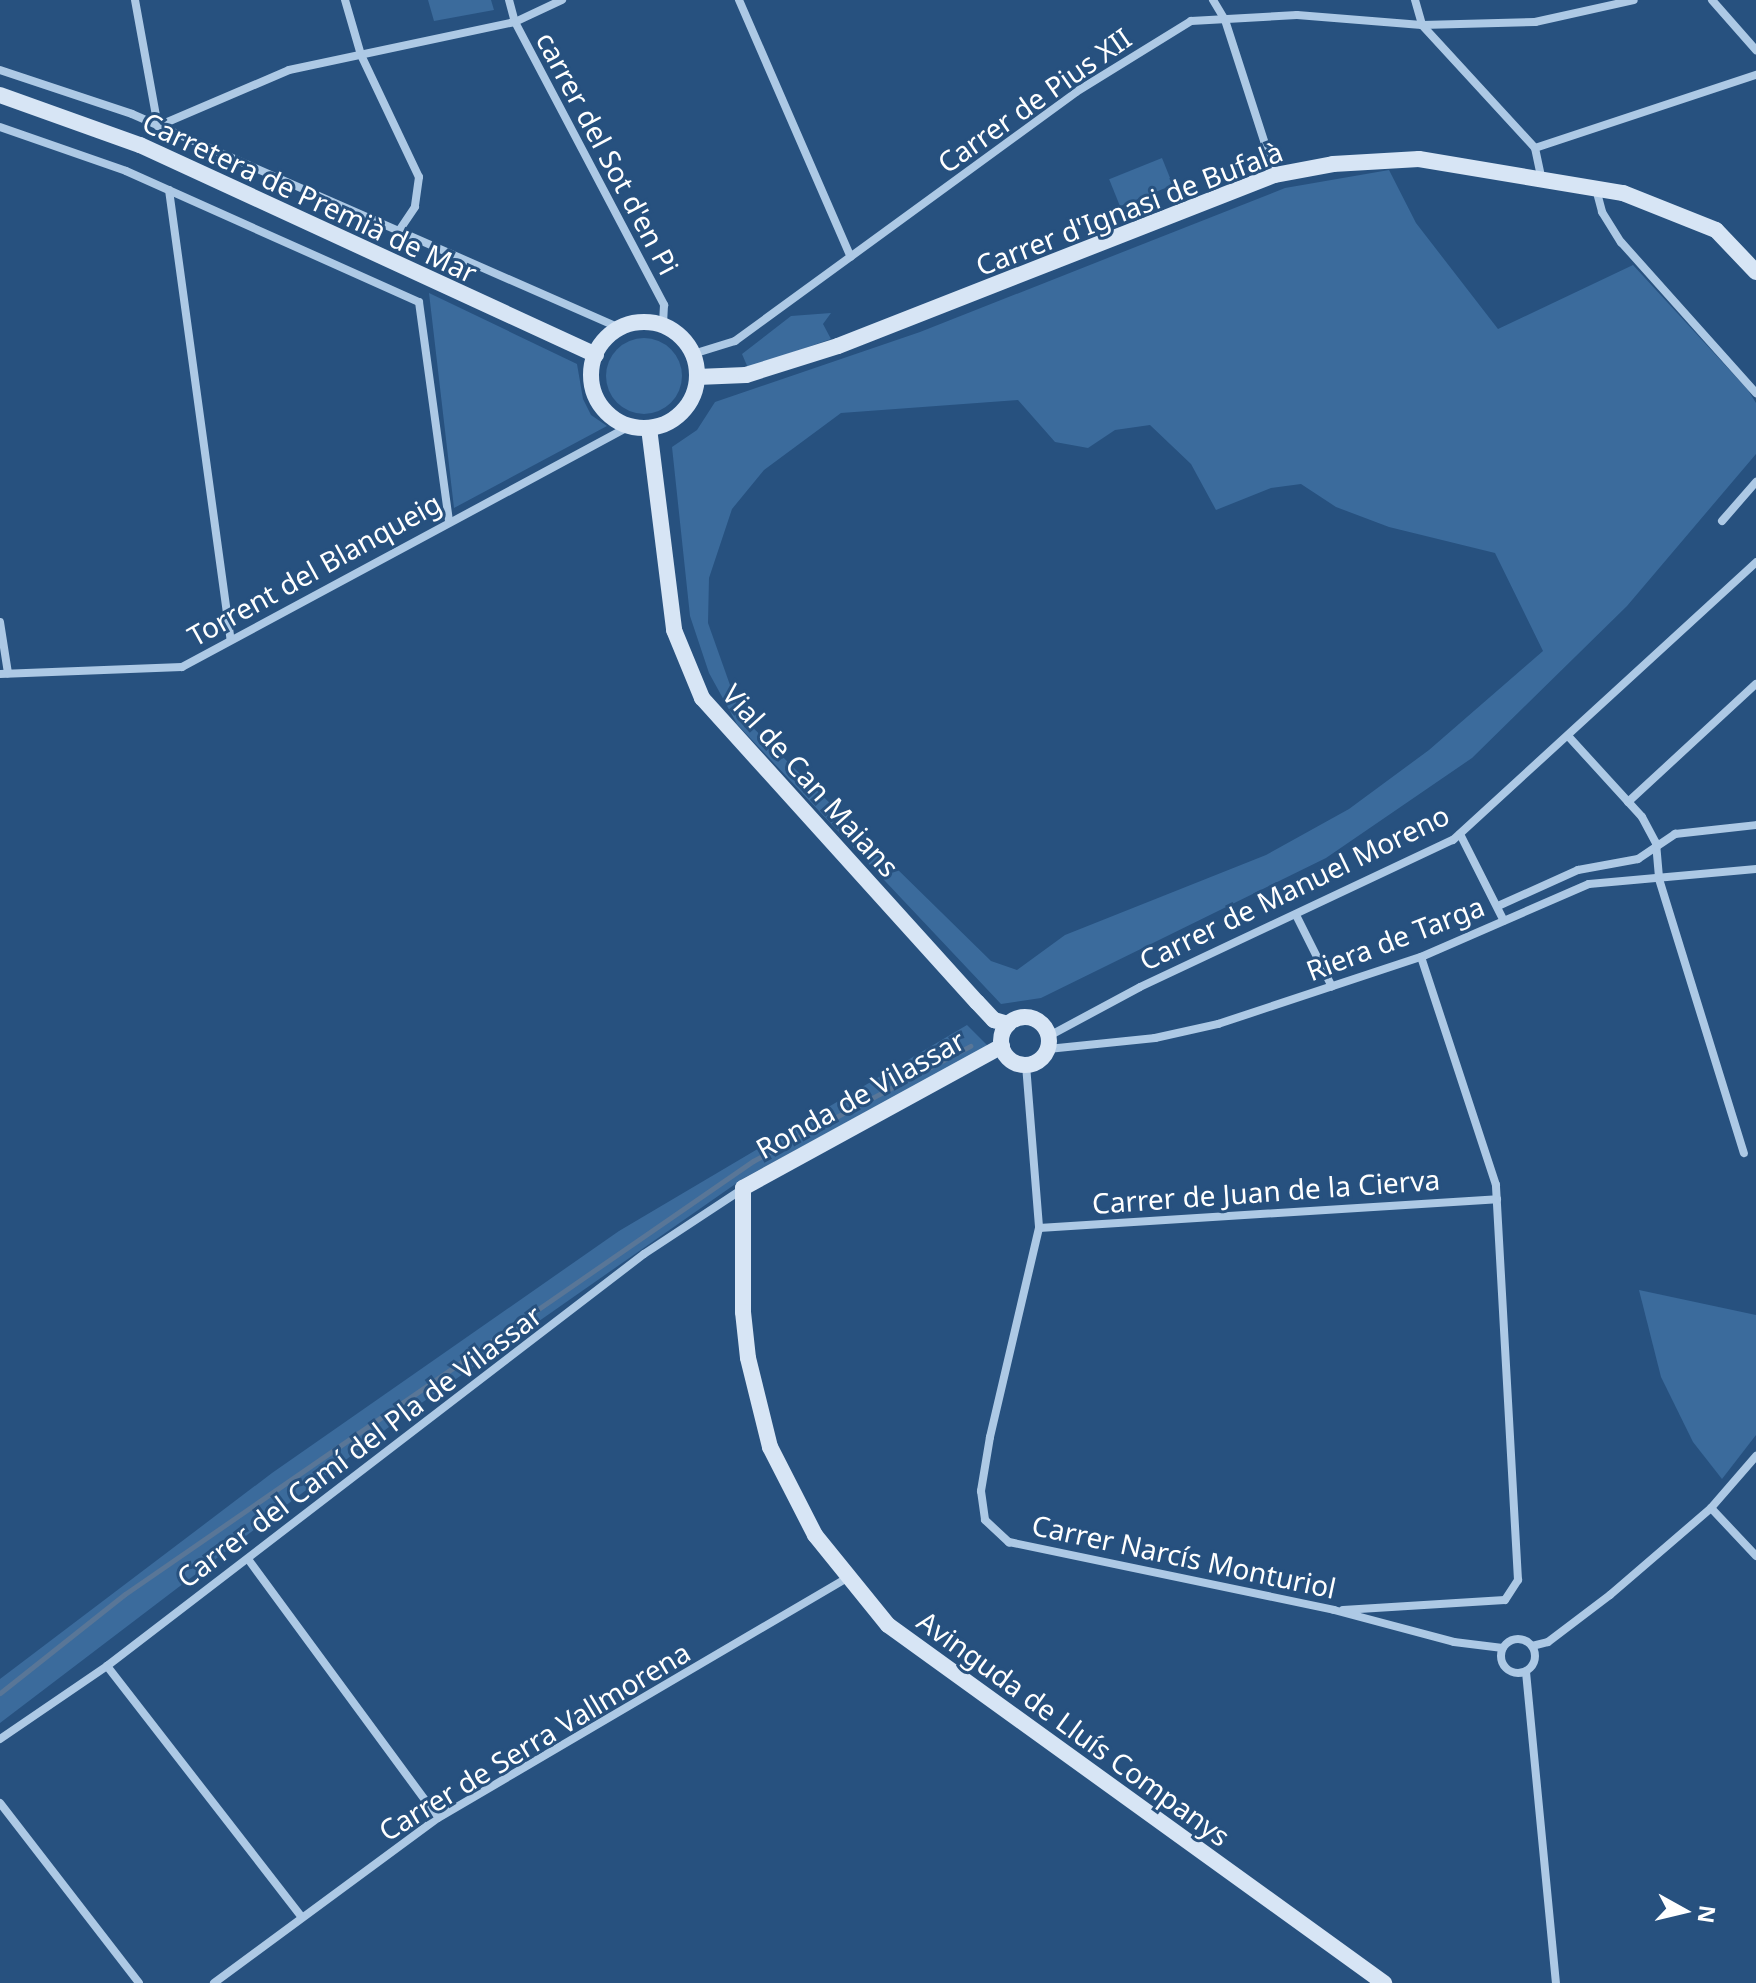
<!DOCTYPE html>
<meta charset="utf-8">
<style>
body{margin:0}
#map{position:relative;width:1756px;height:1983px;overflow:hidden;background:#27517f;font-family:"Noto Sans",sans-serif}
div>[style]{position:absolute}
.green>*{inset:0;background:#3b6b9c;transform-origin:0 0}
.round{border-radius:50%}
.stream>*{height:5px;margin:-2.5px;padding:0 2.5px;transform-origin:2.5px;border-radius:2.5px;background:#597697}
.street>*{height:8px;margin:-4px;padding:0 4px;transform-origin:4px;border-radius:4px;background:#adc9e5}
.street>.ring{margin:-4px;padding:0;box-sizing:content-box;background:none;border:8px solid #adc9e5;border-radius:50%}
.secondary>*{height:16px;margin:-8px;padding:0 8px;transform-origin:8px;border-radius:8px;background:#d7e5f5}
.secondary>.ring{margin:-8px;padding:0;box-sizing:content-box;background:none;border:16px solid #d7e5f5;border-radius:50%}
span{translate:-50% -50%;white-space:nowrap;text-align:center;line-height:1.15;-webkit-text-stroke:6px #27517f;paint-order:stroke}
.street-label{font-size:28px;color:#fff}
.north{position:absolute;left:1644px;top:1871px;width:80px;height:80px;-webkit-text-stroke:6px #27517f;paint-order:stroke;rotate:98deg;font-size:22px;font-weight:700;line-height:32px;text-align:center;color:#fff}
.north::after{content:'';display:block;margin:auto;width:28px;height:36px;background:#fff;clip-path:polygon(50% 0,100% 100%,50% 72%,0 100%)}
</style>
<div id="map">
<div class="green">
<div style="clip-path:polygon(428px 0,491px 0,494px 10px,434px 21px)"></div>
<div style="left:1162px;top:158px;width:29px;height:57px;rotate:68deg"></div>
<div style="clip-path:polygon(evenodd,1389px 170px,1416px 223px,1498px 329px,1633px 265px,1748px 390px,1756px 403px,1756px 454px,1627px 606px,1472px 758px,1326px 858px,1041px 998px,1001px 1004px,737px 724px,709px 673px,690px 616px,672px 447px,697px 430px,715px 402px,920px 332px,1285px 188px,1389px 170px,1018px 400px,1055px 442px,1088px 448px,1115px 430px,1150px 425px,1191px 464px,1216px 510px,1271px 488px,1301px 484px,1336px 507px,1389px 527px,1495px 553px,1543px 651px,1429px 750px,1349px 809px,1266px 855px,1065px 935px,1017px 970px,991px 961px,741px 716px,708px 623px,709px 578px,732px 509px,764px 470px,841px 413px,1018px 400px)"></div>
<div style="clip-path:polygon(429px 293px,577px 364px,583px 399px,591px 415px,607px 426px,454px 508px)"></div>
<div style="clip-path:polygon(831px 313px,823px 324px,831px 339px,748px 368px,742px 354px,791px 316px)"></div>
<div class="round" style="left:606px;top:338px;width:76px;height:76px"></div>
<div style="clip-path:polygon(967px 1025px,988px 1046px,744px 1178px,410px 1411px,0 1723px,0 1679px,272px 1473px,619px 1231px)"></div>
<div style="clip-path:polygon(1639px 1290px,1756px 1315px,1756px 1435px,1722px 1479px,1693px 1442px,1661px 1377px)"></div>
</div>
<div class="stream">
<div style="left:0;top:1693px;width:159px;rotate:-38.4deg"></div>
<div style="left:125px;top:1594px;width:763px;rotate:-34.59deg"></div>
<div style="left:753px;top:1161px;width:246px;rotate:-27.9deg"></div>
</div>
<div class="street">
<div style="left:135px;top:0;width:128px;rotate:79.7deg"></div>
<div style="left:345px;top:0;width:57px;rotate:73.8deg"></div>
<div style="left:361px;top:55px;width:135px;rotate:64.6deg"></div>
<div style="left:419px;top:177px;width:30px;rotate:98deg"></div>
<div style="left:415px;top:207px;width:30px;rotate:124deg"></div>
<div style="left:509px;top:0;width:23px;rotate:75deg"></div>
<div style="left:515px;top:22px;width:320px;rotate:62.2deg"></div>
<div style="left:664px;top:305px;width:21px;rotate:93deg"></div>
<div style="left:739px;top:0;width:280px;rotate:66.5deg"></div>
<div style="left:1213px;top:0;width:23px;rotate:59deg"></div>
<div style="left:1225px;top:20px;width:163px;rotate:72.1deg"></div>
<div style="left:1415px;top:0;width:26px;rotate:74deg"></div>
<div style="left:1422px;top:25px;width:167px;rotate:47.4deg"></div>
<div style="left:1535px;top:148px;width:30px;rotate:78deg"></div>
<div style="left:1712px;top:0;width:67px;rotate:48.7deg"></div>
<div style="left:0;top:70px;width:139px;rotate:18.4deg"></div>
<div style="left:132px;top:114px;width:533px;rotate:23.68deg"></div>
<div style="left:158px;top:126px;width:142px;rotate:-23.1deg"></div>
<div style="left:289px;top:70px;width:231px;rotate:-12deg"></div>
<div style="left:515px;top:22px;width:52px;rotate:-25.1deg"></div>
<div style="left:0;top:127px;width:133px;rotate:19.2deg"></div>
<div style="left:126px;top:171px;width:321px;rotate:24.1deg"></div>
<div style="left:419px;top:302px;width:220px;rotate:82.2deg"></div>
<div style="left:1535px;top:148px;width:233px;rotate:-18.3deg"></div>
<div style="left:1596px;top:189px;width:24px;rotate:75deg"></div>
<div style="left:1602px;top:212px;width:36px;rotate:58deg"></div>
<div style="left:1621px;top:242px;width:203px;rotate:48.2deg"></div>
<div style="left:169px;top:190px;width:454px;rotate:82.2deg"></div>
<div style="left:693px;top:354px;width:44px;rotate:-17.2deg"></div>
<div style="left:735px;top:341px;width:422px;rotate:-36.1deg"></div>
<div style="left:1076px;top:92px;width:135px;rotate:-31.7deg"></div>
<div style="left:1191px;top:21px;width:106px;rotate:-3.2deg"></div>
<div style="left:1297px;top:15px;width:125px;rotate:4.6deg"></div>
<div style="left:1422px;top:25px;width:113px;rotate:-1.5deg"></div>
<div style="left:1535px;top:22px;width:101px;rotate:-12.5deg"></div>
<div style="left:1722px;top:521px;width:52px;rotate:-48.9deg"></div>
<div style="left:0;top:622px;width:52px;rotate:81.1deg"></div>
<div style="left:0;top:674px;width:182px;rotate:-2.2deg"></div>
<div style="left:182px;top:667px;width:509px;rotate:-28.28deg"></div>
<div style="left:1569px;top:737px;width:108px;rotate:47.6deg"></div>
<div style="left:1642px;top:817px;width:30px;rotate:62deg"></div>
<div style="left:1656px;top:843px;width:36px;rotate:85deg"></div>
<div style="left:1659px;top:879px;width:287px;rotate:72.8deg"></div>
<div style="left:1628px;top:802px;width:174px;rotate:-42.7deg"></div>
<div style="left:1460px;top:834px;width:97px;rotate:63.2deg"></div>
<div style="left:1498px;top:906px;width:88px;rotate:-24.2deg"></div>
<div style="left:1578px;top:870px;width:61px;rotate:-10.4deg"></div>
<div style="left:1638px;top:859px;width:45px;rotate:-34deg"></div>
<div style="left:1675px;top:834px;width:81px;rotate:-6.3deg"></div>
<div style="left:1296px;top:915px;width:80px;rotate:63.4deg"></div>
<div style="left:1049px;top:1036px;width:103px;rotate:-28.3deg"></div>
<div style="left:1140px;top:987px;width:346px;rotate:-25.2deg"></div>
<div style="left:1453px;top:840px;width:411px;rotate:-42.5deg"></div>
<div style="left:1048px;top:1049px;width:108px;rotate:-5.9deg"></div>
<div style="left:1155px;top:1038px;width:65px;rotate:-12.5deg"></div>
<div style="left:1218px;top:1024px;width:214px;rotate:-18.3deg"></div>
<div style="left:1421px;top:957px;width:183px;rotate:-23.5deg"></div>
<div style="left:1589px;top:884px;width:168px;rotate:-5.1deg"></div>
<div style="left:1026px;top:1065px;width:164px;rotate:85.4deg"></div>
<div style="left:1039px;top:1228px;width:215px;rotate:103.2deg"></div>
<div style="left:990px;top:1437px;width:55px;rotate:99.5deg"></div>
<div style="left:981px;top:1491px;width:29px;rotate:82deg"></div>
<div style="left:985px;top:1520px;width:33px;rotate:43deg"></div>
<div style="left:1009px;top:1542px;width:332px;rotate:11.8deg"></div>
<div style="left:1334px;top:1610px;width:124px;rotate:14.9deg"></div>
<div style="left:1454px;top:1642px;width:49px;rotate:7deg"></div>
<div style="left:1039px;top:1228px;width:459px;rotate:-3.6deg"></div>
<div style="left:1711px;top:1508px;width:66px;rotate:46.8deg"></div>
<div style="left:248px;top:1559px;width:321px;rotate:53.7deg"></div>
<div style="left:1343px;top:1610px;width:162px;rotate:-3.5deg"></div>
<div style="left:1505px;top:1600px;width:24px;rotate:-57deg"></div>
<div style="left:1518px;top:1580px;width:396px;rotate:-93.2deg"></div>
<div style="left:1496px;top:1185px;width:240px;rotate:-108.2deg"></div>
<div class="ring" style="left:1501px;top:1639px;width:26px;height:26px"></div>
<div style="left:1532px;top:1646px;width:16px;rotate:-14deg"></div>
<div style="left:1548px;top:1642px;width:78px;rotate:-37.2deg"></div>
<div style="left:1610px;top:1595px;width:133px;rotate:-40.7deg"></div>
<div style="left:1711px;top:1508px;width:69px;rotate:-49.1deg"></div>
<div style="left:107px;top:1666px;width:316px;rotate:52.2deg"></div>
<div style="left:1526px;top:1672px;width:312px;rotate:84.5deg"></div>
<div style="left:0;top:1739px;width:130px;rotate:-34.3deg"></div>
<div style="left:107px;top:1666px;width:677px;rotate:-37.5deg"></div>
<div style="left:644px;top:1254px;width:116px;rotate:-33.4deg"></div>
<div style="left:0;top:1803px;width:227px;rotate:52.3deg"></div>
<div style="left:214px;top:1983px;width:278px;rotate:-36.4deg"></div>
<div style="left:438px;top:1818px;width:474px;rotate:-30.4deg"></div>
</div>
<div class="secondary">
<div style="left:0;top:95px;width:149px;rotate:19.7deg"></div>
<div style="left:140px;top:145px;width:502px;rotate:24.73deg"></div>
<div class="ring" style="left:591px;top:322px;width:90px;height:90px"></div>
<div style="left:697px;top:377px;width:49px;rotate:-2.3deg"></div>
<div style="left:746px;top:375px;width:96px;rotate:-17.5deg"></div>
<div style="left:838px;top:346px;width:469px;rotate:-21.4deg"></div>
<div style="left:1275px;top:175px;width:59px;rotate:-10.7deg"></div>
<div style="left:1333px;top:164px;width:86px;rotate:-3.3deg"></div>
<div style="left:1419px;top:159px;width:207px;rotate:9.5deg"></div>
<div style="left:1623px;top:193px;width:100px;rotate:21.7deg"></div>
<div style="left:1716px;top:230px;width:58px;rotate:46.4deg"></div>
<div style="left:649px;top:428px;width:204px;rotate:82.9deg"></div>
<div style="left:674px;top:630px;width:74px;rotate:67.6deg"></div>
<div style="left:702px;top:698px;width:410px;rotate:47.9deg"></div>
<div style="left:977px;top:1002px;width:25px;rotate:47deg"></div>
<div style="left:994px;top:1020px;width:15px;rotate:16deg"></div>
<div class="ring" style="left:1001px;top:1017px;width:32px;height:32px"></div>
<div style="left:1002px;top:1046px;width:295px;rotate:151.3deg"></div>
<div style="left:743px;top:1188px;width:124px;rotate:90deg"></div>
<div style="left:743px;top:1312px;width:46px;rotate:83.8deg"></div>
<div style="left:748px;top:1358px;width:92px;rotate:76.1deg"></div>
<div style="left:770px;top:1447px;width:99px;rotate:62.9deg"></div>
<div style="left:815px;top:1535px;width:116px;rotate:51deg"></div>
<div style="left:888px;top:1625px;width:612px;rotate:35.82deg"></div>
</div>
<div class="street-label">
<span style="left:1034px;top:100px;rotate:-35deg">Carrer de Pius XII</span>
<span style="left:608px;top:153px;rotate:62deg">carrer del Sot d'en Pi</span>
<span style="left:310px;top:197px;rotate:25deg">Carretera de Premià de Mar</span>
<span style="left:1129px;top:208px;rotate:-21deg">Carrer d'Ignasi de Bufalà</span>
<span style="left:314px;top:569px;rotate:-29deg">Torrent del Blanqueig</span>
<span style="left:811px;top:780px;rotate:48deg">Vial de Can Maians</span>
<span style="left:1294px;top:887px;rotate:-26deg">Carrer de Manuel Moreno</span>
<span style="left:1395px;top:938px;rotate:-21deg">Riera de Targa</span>
<span style="left:860px;top:1094px;rotate:-29deg">Ronda de Vilassar</span>
<span style="left:1266px;top:1191px;rotate:-4deg">Carrer de Juan de la Cierva</span>
<span style="left:359px;top:1446px;rotate:-37deg">Carrer del Camí del Pla de Vilassar</span>
<span style="left:1184px;top:1556px;rotate:12deg">Carrer Narcís Monturiol</span>
<span style="left:1074px;top:1728px;rotate:36deg">Avinguda de Lluís Companys</span>
<span style="left:534px;top:1741px;rotate:-31deg">Carrer de Serra Vallmorena</span>
</div>
<div class="north">N</div>
</div>
